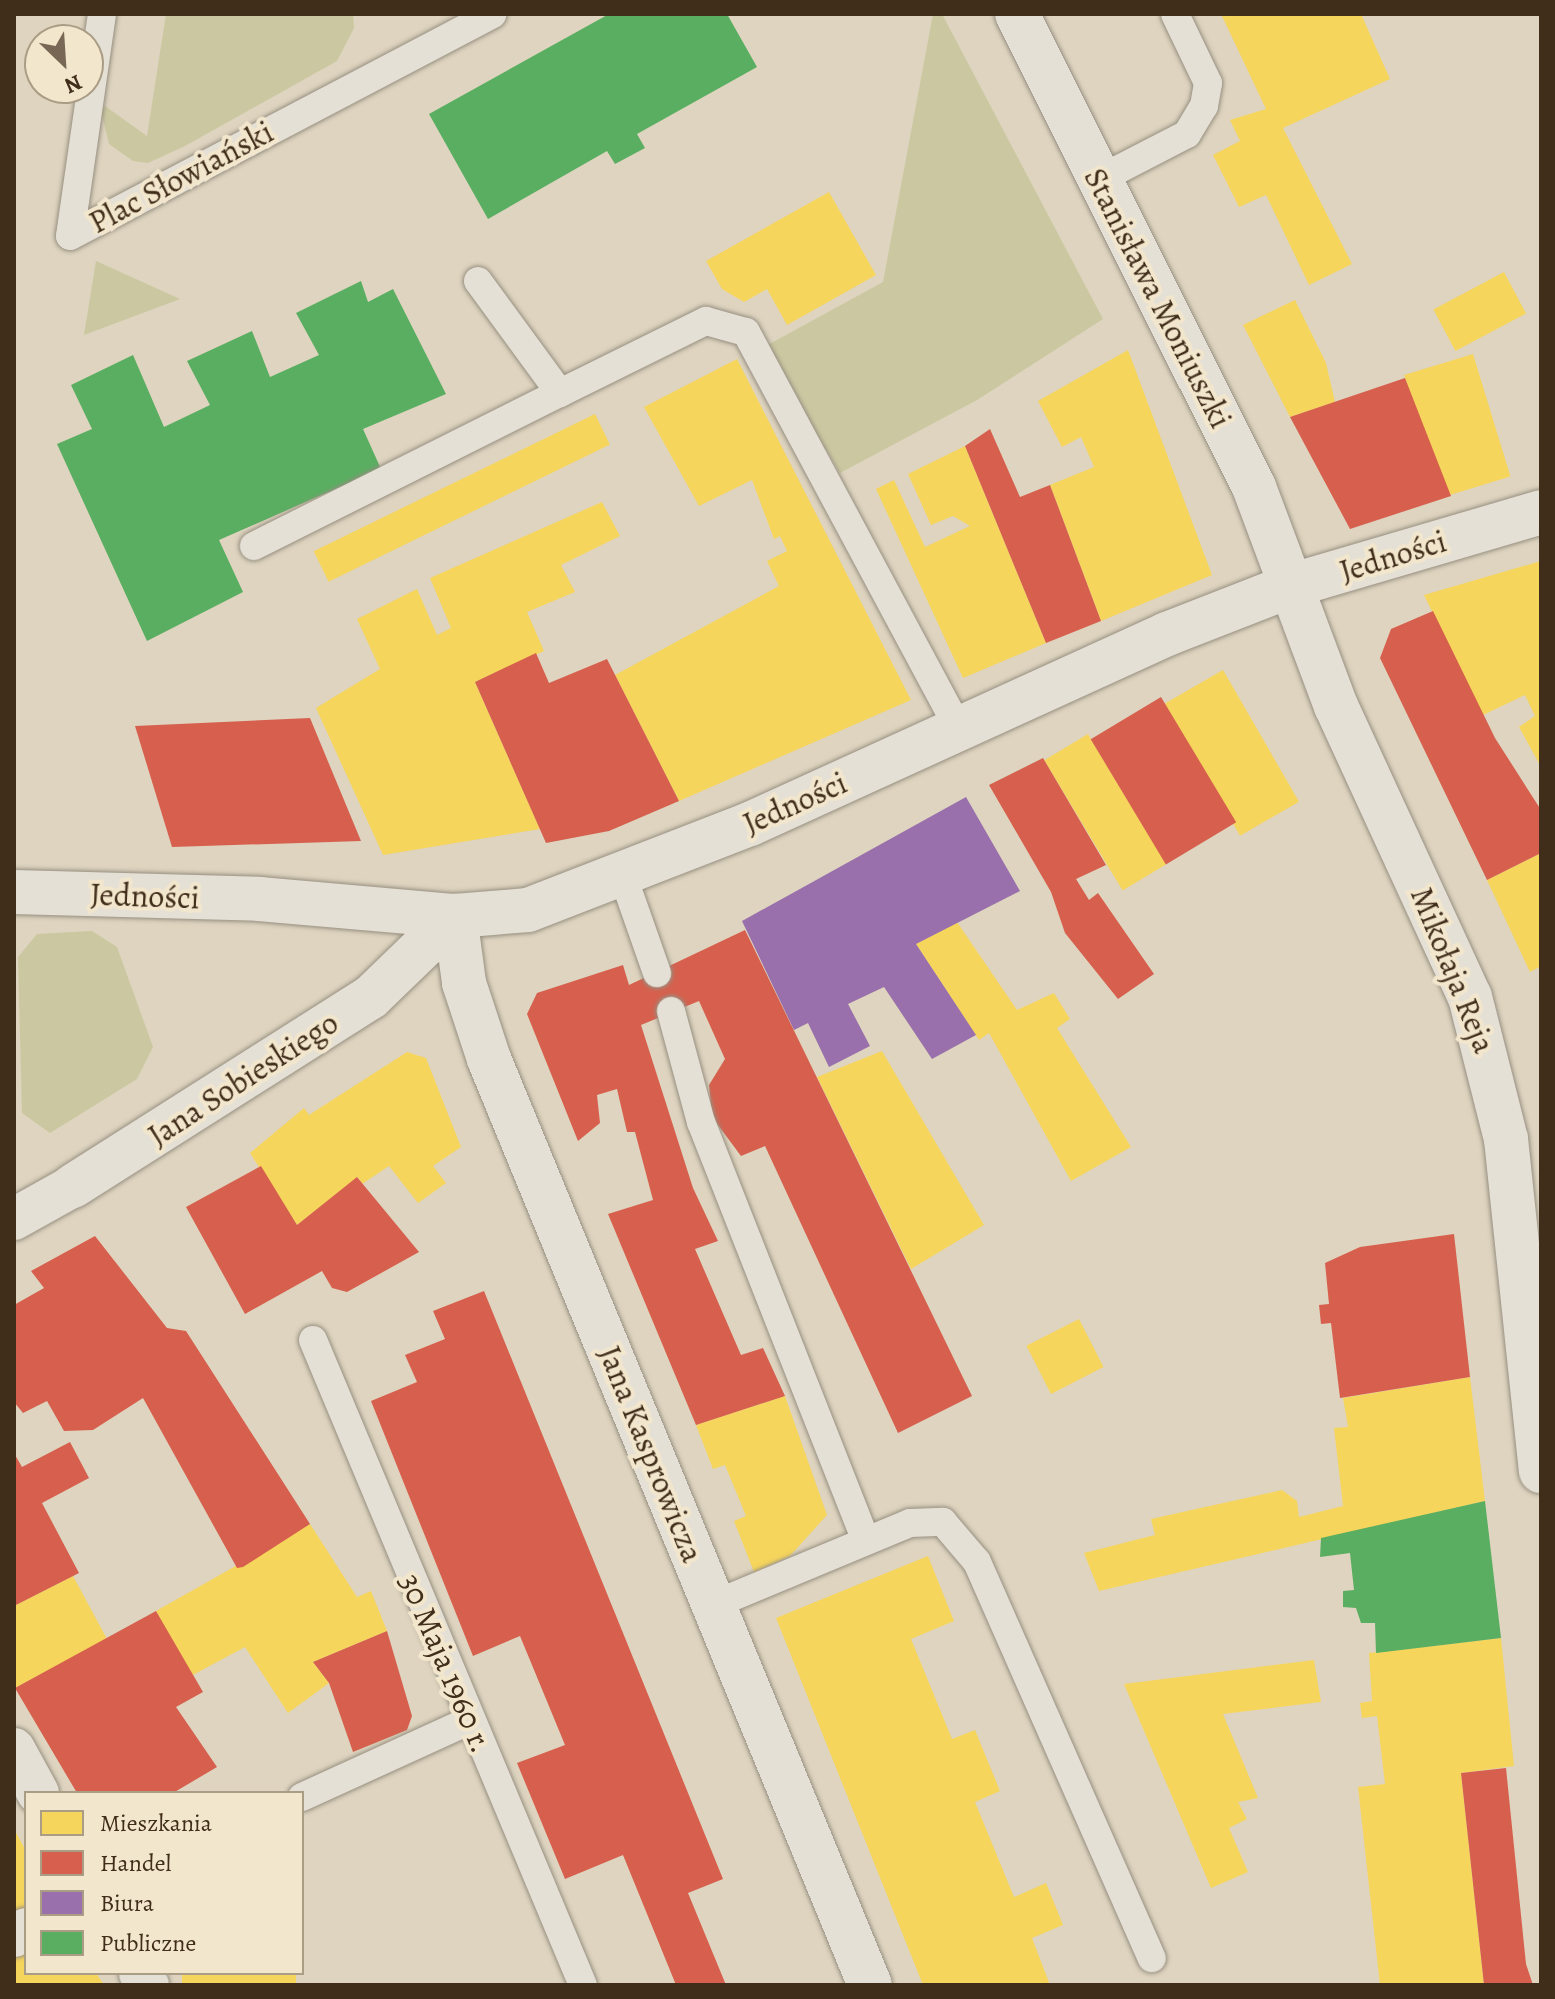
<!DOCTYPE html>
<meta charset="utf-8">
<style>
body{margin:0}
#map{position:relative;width:1555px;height:1999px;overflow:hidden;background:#ded4bf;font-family:Alegreya,serif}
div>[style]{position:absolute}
.green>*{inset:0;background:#cbc8a1}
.homes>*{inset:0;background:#f6d55c;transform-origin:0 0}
.shops>*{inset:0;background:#d6604d;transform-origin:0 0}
.offices>*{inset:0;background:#9970ab}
.public>*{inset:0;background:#5aae61}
.roads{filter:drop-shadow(0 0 2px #978f81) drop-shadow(0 0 2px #978f81)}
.service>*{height:28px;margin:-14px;padding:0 14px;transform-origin:14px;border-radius:14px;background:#e5e0d5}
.pedestrian>*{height:42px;margin:-21px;padding:0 21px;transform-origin:21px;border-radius:21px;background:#e5e0d5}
.minor>*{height:44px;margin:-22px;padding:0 22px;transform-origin:22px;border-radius:22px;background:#e5e0d5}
.tertiary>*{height:44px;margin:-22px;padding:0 22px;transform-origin:22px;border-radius:22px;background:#e5e0d5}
span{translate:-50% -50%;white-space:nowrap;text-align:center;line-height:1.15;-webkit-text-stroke:8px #f2e6cd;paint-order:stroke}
.street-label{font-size:32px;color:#402d1a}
.frame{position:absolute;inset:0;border:16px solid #402d1a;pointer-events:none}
.legend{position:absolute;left:24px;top:1791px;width:280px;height:184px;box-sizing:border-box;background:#f2e6cd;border:2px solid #ab9c85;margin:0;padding:10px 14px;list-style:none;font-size:24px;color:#402d1a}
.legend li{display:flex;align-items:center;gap:16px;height:40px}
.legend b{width:40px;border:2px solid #ab9c85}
.north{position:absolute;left:24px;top:24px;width:80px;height:80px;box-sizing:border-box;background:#f2e6cd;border:2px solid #ab9c85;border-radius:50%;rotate:155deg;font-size:22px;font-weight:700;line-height:32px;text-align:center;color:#402d1a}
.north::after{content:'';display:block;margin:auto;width:28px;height:36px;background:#776754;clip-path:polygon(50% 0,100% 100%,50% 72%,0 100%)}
</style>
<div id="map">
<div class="green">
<div style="clip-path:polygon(166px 14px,353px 14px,354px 28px,337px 61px,185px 146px,148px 163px,133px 161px,109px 144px,101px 111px,105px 106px,147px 136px)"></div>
<div style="clip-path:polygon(933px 14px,942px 14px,1103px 319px,977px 400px,840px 473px,764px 347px,883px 282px)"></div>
<div style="clip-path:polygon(96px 261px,180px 299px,84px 335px)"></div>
<div style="clip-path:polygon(92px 931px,117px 947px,153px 1047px,137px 1079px,50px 1133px,22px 1113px,18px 957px,37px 934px)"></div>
</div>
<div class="homes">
<div style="clip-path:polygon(1221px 14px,1361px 14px,1390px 79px,1283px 128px,1352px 264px,1309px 285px,1266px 195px,1239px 207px,1213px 155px,1240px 141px,1230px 120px,1266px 109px)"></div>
<div style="clip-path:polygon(829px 192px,876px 275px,787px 325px,767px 289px,744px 302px,722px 289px,706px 261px)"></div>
<div style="left:1504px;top:272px;width:47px;height:80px;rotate:62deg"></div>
<div style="clip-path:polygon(1295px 300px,1326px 363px,1335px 402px,1290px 417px,1243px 325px)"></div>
<div style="clip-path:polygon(1128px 350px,1212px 575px,1101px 621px,1050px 485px,1094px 467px,1081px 437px,1062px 447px,1038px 401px)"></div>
<div style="left:1473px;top:354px;width:128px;height:72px;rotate:73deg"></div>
<div style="clip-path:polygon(737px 359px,911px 700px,679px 801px,615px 675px,779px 586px,767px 561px,787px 551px,780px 536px,774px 539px,752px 480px,699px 506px,644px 407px)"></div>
<div style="left:595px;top:414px;width:34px;height:313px;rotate:64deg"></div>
<div style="clip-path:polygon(965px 446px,1046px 643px,963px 678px,876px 489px,894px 480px,925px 547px,970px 526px,953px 516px,931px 525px,908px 474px)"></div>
<div style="clip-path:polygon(602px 502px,620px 536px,561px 565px,575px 592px,527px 612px,544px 651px,475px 682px,540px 829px,383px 855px,316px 708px,380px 669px,357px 619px,417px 589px,437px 635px,451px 628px,430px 578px)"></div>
<div style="clip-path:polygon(1541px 561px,1541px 767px,1519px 727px,1535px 716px,1525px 695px,1483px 715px,1424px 595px)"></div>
<div style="left:1223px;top:670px;width:152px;height:68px;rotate:60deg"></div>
<div style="left:1088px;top:734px;width:152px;height:51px;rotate:59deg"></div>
<div style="clip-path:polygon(1541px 853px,1541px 966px,1530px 972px,1487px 880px)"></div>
<div style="clip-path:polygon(957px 922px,1017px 1010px,1054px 993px,1070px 1019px,1057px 1028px,1131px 1147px,1071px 1181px,989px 1033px,979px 1040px,916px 944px)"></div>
<div style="clip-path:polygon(882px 1051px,984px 1225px,911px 1269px,817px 1077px)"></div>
<div style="clip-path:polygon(407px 1052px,426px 1058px,461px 1147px,433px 1166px,446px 1183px,418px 1203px,389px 1166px,362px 1184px,358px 1177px,297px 1225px,250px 1153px,304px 1108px,309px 1115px)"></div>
<div style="left:1079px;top:1319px;width:54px;height:59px;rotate:63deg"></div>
<div style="clip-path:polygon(1470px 1377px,1485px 1501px,1099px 1591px,1084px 1553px,1155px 1535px,1151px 1519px,1282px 1490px,1297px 1501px,1299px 1517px,1343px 1506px,1334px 1428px,1348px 1427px,1343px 1398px)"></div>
<div style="clip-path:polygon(785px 1396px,827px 1515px,790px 1556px,754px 1572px,734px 1521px,746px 1516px,725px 1465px,713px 1469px,696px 1425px)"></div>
<div style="clip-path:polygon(310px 1524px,357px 1597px,371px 1591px,387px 1631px,313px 1662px,329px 1683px,288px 1713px,245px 1647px,189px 1677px,156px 1611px)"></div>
<div style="clip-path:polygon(928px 1556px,954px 1621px,911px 1639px,952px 1739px,975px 1730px,1000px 1791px,975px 1802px,1014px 1897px,1046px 1883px,1063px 1925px,1032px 1938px,1050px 1985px,923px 1985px,776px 1618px)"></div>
<div style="clip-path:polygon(73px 1576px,107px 1639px,15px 1688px,14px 1606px)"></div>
<div style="clip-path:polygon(1501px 1638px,1514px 1766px,1461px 1773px,1484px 1985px,1380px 1985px,1358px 1787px,1385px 1784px,1377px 1716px,1362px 1718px,1360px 1703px,1372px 1701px,1369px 1653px)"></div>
<div style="clip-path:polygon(1314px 1660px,1321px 1702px,1223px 1714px,1258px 1798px,1238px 1802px,1247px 1819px,1229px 1828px,1248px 1872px,1211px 1888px,1124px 1684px)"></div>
<div style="clip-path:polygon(14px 1829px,26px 1851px,26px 1910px,14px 1918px)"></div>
<div style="clip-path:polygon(26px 1951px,26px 1973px,96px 1973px,104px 1985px,14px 1985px,14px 1958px)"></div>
<div style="left:182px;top:1973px;width:114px;height:13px"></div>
</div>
<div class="shops">
<div style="clip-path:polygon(1405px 378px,1451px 496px,1350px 529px,1290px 417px)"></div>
<div style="clip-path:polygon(990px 429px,1020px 497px,1050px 485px,1101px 621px,1046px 643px,965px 446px)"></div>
<div style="clip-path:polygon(1433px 611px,1495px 738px,1541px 810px,1541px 853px,1487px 880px,1380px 658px,1391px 629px)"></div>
<div style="clip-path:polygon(536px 653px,549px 683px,607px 659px,679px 801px,609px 831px,546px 843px,475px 682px)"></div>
<div style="left:1161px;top:697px;width:146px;height:82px;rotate:59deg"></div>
<div style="clip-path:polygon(310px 718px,361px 841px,172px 847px,135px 726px)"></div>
<div style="clip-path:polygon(1043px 758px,1106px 865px,1076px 879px,1089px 900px,1098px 893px,1154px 974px,1118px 999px,1065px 933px,1051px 892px,989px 785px)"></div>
<div style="clip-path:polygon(745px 930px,972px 1396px,898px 1433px,765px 1146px,741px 1156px,712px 1117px,709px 1085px,725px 1059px,699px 1001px,641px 1025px,693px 1188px,718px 1241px,695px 1249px,741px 1355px,763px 1348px,785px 1396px,696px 1425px,608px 1214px,653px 1200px,635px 1132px,627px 1132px,617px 1089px,597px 1095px,600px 1123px,578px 1141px,527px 1014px,537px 993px,623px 965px,629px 985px)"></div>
<div style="clip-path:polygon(261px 1166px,297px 1225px,357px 1177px,419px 1252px,347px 1292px,332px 1288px,322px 1271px,245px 1314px,186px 1207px)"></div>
<div style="clip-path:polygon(1454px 1234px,1470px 1377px,1340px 1398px,1331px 1323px,1321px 1324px,1319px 1305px,1329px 1304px,1325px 1263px,1360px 1247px)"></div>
<div style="clip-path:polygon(95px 1236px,167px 1328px,186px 1331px,310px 1524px,243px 1567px,237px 1568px,143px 1398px,93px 1430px,64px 1431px,47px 1401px,23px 1413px,14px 1402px,14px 1305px,44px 1288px,31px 1271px)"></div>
<div style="clip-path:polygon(484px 1291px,723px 1879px,688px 1893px,726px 1985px,676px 1985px,623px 1855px,565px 1879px,517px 1763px,565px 1745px,520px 1636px,473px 1656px,371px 1401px,417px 1382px,405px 1355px,445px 1339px,433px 1311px)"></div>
<div style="clip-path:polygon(70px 1442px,89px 1478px,42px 1503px,79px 1573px,14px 1606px,14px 1453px,22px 1467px)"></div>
<div style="clip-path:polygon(156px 1611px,203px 1692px,176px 1707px,217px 1767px,173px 1793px,77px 1793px,15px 1688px)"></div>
<div style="clip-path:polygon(387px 1631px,412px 1716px,407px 1730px,353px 1752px,329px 1683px,313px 1662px)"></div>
<div style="clip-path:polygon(1506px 1768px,1526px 1964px,1533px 1985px,1484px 1985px,1461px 1773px)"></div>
</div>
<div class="offices">
<div style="clip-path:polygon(966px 797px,1020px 891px,916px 944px,976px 1035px,932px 1059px,884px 987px,848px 1004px,870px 1046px,829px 1067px,808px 1023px,794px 1030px,742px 921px)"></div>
</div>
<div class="public">
<div style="clip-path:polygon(609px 14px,727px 14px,757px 67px,637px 134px,645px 148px,615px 164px,607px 151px,488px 219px,429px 114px)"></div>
<div style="clip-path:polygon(361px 281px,368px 302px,393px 289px,446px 394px,363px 429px,381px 469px,219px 540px,243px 592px,147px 641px,57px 444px,92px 429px,71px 385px,133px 355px,164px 427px,210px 405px,187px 361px,252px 331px,270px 377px,319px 355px,296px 313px)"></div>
<div style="clip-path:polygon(1485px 1501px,1501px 1638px,1376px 1653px,1375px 1623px,1361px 1623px,1356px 1608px,1343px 1607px,1343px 1591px,1354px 1590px,1350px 1553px,1320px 1557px,1321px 1538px)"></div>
</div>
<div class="roads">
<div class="service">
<div style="left:102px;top:14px;width:224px;rotate:98.2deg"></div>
<div style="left:70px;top:236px;width:477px;rotate:-27.7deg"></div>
<div style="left:1098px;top:180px;width:100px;rotate:-27.3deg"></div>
<div style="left:1187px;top:134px;width:33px;rotate:-59deg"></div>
<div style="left:1204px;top:106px;width:23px;rotate:-80deg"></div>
<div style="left:1208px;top:83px;width:76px;rotate:-115.6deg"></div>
<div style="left:478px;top:281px;width:139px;rotate:53.8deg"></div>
<div style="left:560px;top:393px;width:163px;rotate:-26.3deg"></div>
<div style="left:706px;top:321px;width:41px;rotate:15.4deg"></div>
<div style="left:746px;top:332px;width:453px;rotate:61.8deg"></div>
<div style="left:254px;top:546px;width:342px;rotate:-26.6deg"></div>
<div style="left:623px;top:876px;width:103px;rotate:70.7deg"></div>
<div style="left:671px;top:1011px;width:115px;rotate:74.9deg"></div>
<div style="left:701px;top:1122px;width:449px;rotate:68.5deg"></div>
<div style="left:313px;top:1340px;width:699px;rotate:67.29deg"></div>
<div style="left:713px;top:1605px;width:213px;rotate:-22.6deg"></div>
<div style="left:910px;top:1523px;width:33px;rotate:-2deg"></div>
<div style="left:943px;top:1522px;width:52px;rotate:49.6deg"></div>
<div style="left:977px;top:1562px;width:433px;rotate:66.2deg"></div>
<div style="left:302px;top:1797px;width:183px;rotate:-24.5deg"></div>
</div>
<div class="pedestrian">
<div style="left:14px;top:1219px;width:68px;rotate:-29.2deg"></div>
<div style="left:14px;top:1749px;width:50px;rotate:61.4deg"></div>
<div style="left:14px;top:1936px;width:14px;rotate:-30deg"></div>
<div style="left:140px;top:1973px;width:14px;rotate:56deg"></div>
</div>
<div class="minor">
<div style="left:14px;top:892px;width:245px;rotate:1.6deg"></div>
<div style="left:259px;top:899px;width:197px;rotate:5deg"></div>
<div style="left:455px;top:916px;width:73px;rotate:-4.7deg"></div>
<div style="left:528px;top:910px;width:238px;rotate:-21.2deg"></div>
<div style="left:750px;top:824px;width:458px;rotate:-24.5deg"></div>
<div style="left:1167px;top:634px;width:132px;rotate:-21.3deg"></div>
<div style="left:1290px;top:586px;width:262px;rotate:-16.4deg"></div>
<div style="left:455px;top:916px;width:68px;rotate:82.3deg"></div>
<div style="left:464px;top:983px;width:80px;rotate:71.8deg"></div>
<div style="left:489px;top:1059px;width:1001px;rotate:67.64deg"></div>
<div style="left:73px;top:1186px;width:353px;rotate:-32.4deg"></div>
<div style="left:371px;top:997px;width:117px;rotate:-44deg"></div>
</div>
<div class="tertiary">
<div style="left:1017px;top:14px;width:529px;rotate:63.39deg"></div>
<div style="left:1254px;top:487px;width:234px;rotate:69.5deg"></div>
<div style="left:1336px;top:706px;width:320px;rotate:65.3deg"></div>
<div style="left:1470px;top:997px;width:146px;rotate:75.8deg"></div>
<div style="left:1506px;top:1139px;width:334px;rotate:84deg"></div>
</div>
</div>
<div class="street-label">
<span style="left:181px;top:177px;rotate:-28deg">Plac Słowiański</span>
<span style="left:1158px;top:298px;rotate:63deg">Stanisława Moniuszki</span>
<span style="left:1393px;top:556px;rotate:-17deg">Jedności</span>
<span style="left:795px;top:803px;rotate:-24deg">Jedności</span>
<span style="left:145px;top:896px;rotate:2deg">Jedności</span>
<span style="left:1453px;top:970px;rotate:68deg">Mikołaja Reja</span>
<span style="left:243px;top:1079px;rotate:-33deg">Jana Sobieskiego</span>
<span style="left:651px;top:1454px;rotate:68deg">Jana Kasprowicza</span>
<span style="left:446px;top:1663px;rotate:67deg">30 Maja 1960 r.</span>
</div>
<div class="frame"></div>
<ul class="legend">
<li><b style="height:22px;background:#f6d55c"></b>Mieszkania</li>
<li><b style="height:22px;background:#d6604d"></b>Handel</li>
<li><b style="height:22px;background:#9970ab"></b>Biura</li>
<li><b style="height:22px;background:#5aae61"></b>Publiczne</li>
</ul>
<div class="north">N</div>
</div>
